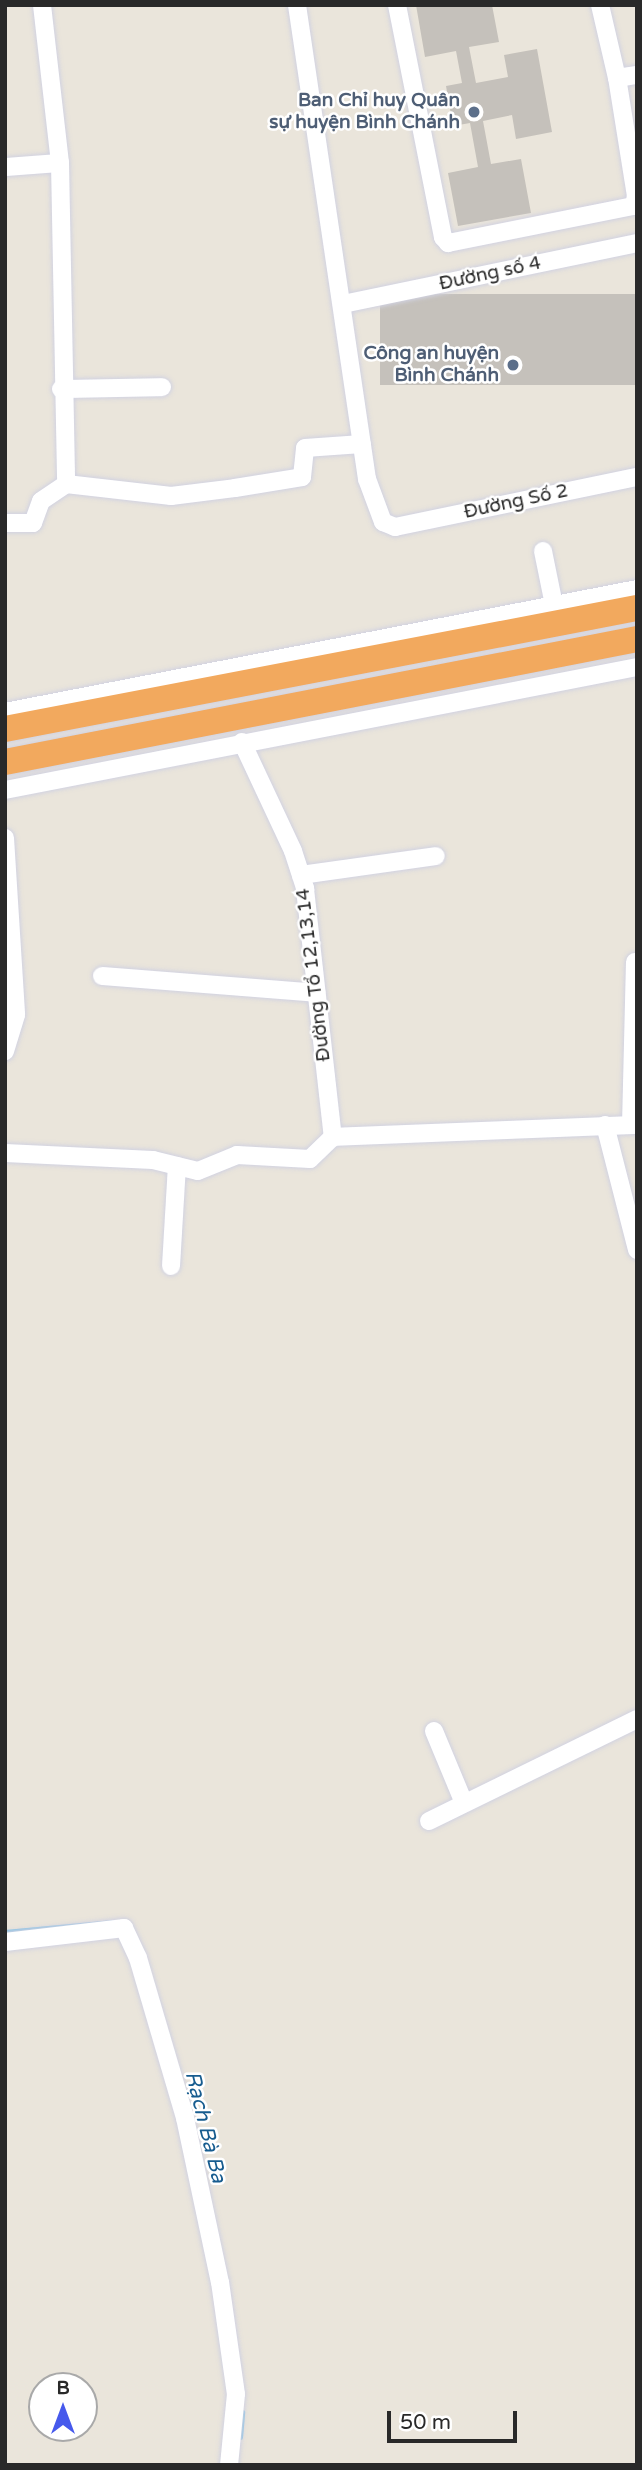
<!DOCTYPE html>
<meta charset="utf-8">
<style>
body{margin:0}
#map{position:relative;width:642px;height:2470px;overflow:hidden;background:#eae5db;font-family:"Varela Round",sans-serif}
div>[style]{position:absolute}
.stream>*{height:5px;margin:-2.5px;padding:0 2.5px;transform-origin:2.5px;border-radius:2.5px;background:#75bfe5}
.building>*{inset:0;background:#c5c1bb;transform-origin:0 0}
.roads{filter:drop-shadow(0 0 2px #d1d2e1) drop-shadow(0 0 2px #d1d2e1)}
.minor>*{height:18px;margin:-9px;padding:0 9px;transform-origin:9px;border-radius:9px;background:#fff}
.highway>*{height:26px;margin:-13px;padding:0 13px;transform-origin:13px;border-radius:13px;background:#f2a95e}
.dots>*{width:19px;height:19px;translate:-50% -50%;box-sizing:border-box;border:4px solid #fff;border-radius:50%}
span{translate:-50% -50%;white-space:nowrap;text-align:center;line-height:1.15;-webkit-text-stroke:5px #fff;paint-order:stroke}
.service-label{font-size:19px;color:#4e5e75;font-weight:700}
.right{translate:-100% -50%;text-align:right}
.street-label{font-size:19px;color:#292929}
.water-label{font-size:21px;color:#175c8f;font-style:italic}
.frame{position:absolute;inset:0;border:7px solid #292929;pointer-events:none}
.north{position:absolute;left:28px;top:2372px;width:70px;height:70px;box-sizing:border-box;background:#fff;border:2px solid #a9a9a9;border-radius:50%;rotate:0deg;font-size:19px;font-weight:700;line-height:28px;text-align:center;color:#292929}
.north::after{content:'';display:block;margin:auto;width:24px;height:32px;background:#4659ec;clip-path:polygon(50% 0,100% 100%,50% 72%,0 100%)}
.scale{position:absolute;left:387px;top:2411px;width:130px;height:32px;box-sizing:border-box;border:4px solid #292929;border-top:0;padding-left:9px;font-size:21px;line-height:24px;white-space:nowrap;color:#292929;-webkit-text-stroke:5px #fff;paint-order:stroke}
</style>
<div id="map">
<div class="stream">
<div style="left:5px;top:1932px;width:108px;rotate:-5.3deg"></div>
<div style="left:240px;top:2437px;width:25px;rotate:-85deg"></div>
</div>
<div class="building">
<div style="clip-path:polygon(416px 5px,492px 5px,499px 42px,469px 47px,476px 83px,508px 77px,504px 55px,537px 49px,552px 132px,516px 139px,512px 115px,483px 121px,491px 164px,521px 159px,531px 213px,458px 226px,448px 173px,478px 167px,470px 123px,453px 126px,446px 86px,462px 83px,456px 51px,425px 57px)"></div>
<div style="left:637px;top:294px;width:91px;height:257px;rotate:90deg"></div>
</div>
<div class="roads">
<div class="minor">
<div style="left:42px;top:5px;width:159px;rotate:83.5deg"></div>
<div style="left:60px;top:163px;width:321px;rotate:88.9deg"></div>
<div style="left:297px;top:5px;width:479px;rotate:81.6deg"></div>
<div style="left:367px;top:479px;width:46px;rotate:69.6deg"></div>
<div style="left:383px;top:522px;width:13px;rotate:23deg"></div>
<div style="left:395px;top:527px;width:247px;rotate:-11.7deg"></div>
<div style="left:397px;top:5px;width:237px;rotate:78.8deg"></div>
<div style="left:443px;top:237px;width:8px;rotate:50deg"></div>
<div style="left:448px;top:243px;width:190px;rotate:-11.3deg"></div>
<div style="left:634px;top:206px;width:10px;rotate:-79deg"></div>
<div style="left:636px;top:196px;width:120px;rotate:-99.1deg"></div>
<div style="left:617px;top:78px;width:75px;rotate:-103.1deg"></div>
<div style="left:617px;top:78px;width:20px;rotate:-9deg"></div>
<div style="left:5px;top:167px;width:55px;rotate:-4.2deg"></div>
<div style="left:343px;top:304px;width:300px;rotate:-11.7deg"></div>
<div style="left:61px;top:389px;width:101px;rotate:-1.1deg"></div>
<div style="left:5px;top:523px;width:28px"></div>
<div style="left:33px;top:523px;width:23px;rotate:-70deg"></div>
<div style="left:41px;top:501px;width:30px;rotate:-34deg"></div>
<div style="left:66px;top:484px;width:106px;rotate:6.5deg"></div>
<div style="left:171px;top:496px;width:64px;rotate:-7.1deg"></div>
<div style="left:235px;top:488px;width:68px;rotate:-9.3deg"></div>
<div style="left:302px;top:477px;width:29px;rotate:-84deg"></div>
<div style="left:305px;top:448px;width:57px;rotate:-4deg"></div>
<div style="left:543px;top:551px;width:55px;rotate:78.5deg"></div>
<div style="left:5px;top:712px;width:644px;rotate:-11.01deg"></div>
<div style="left:242px;top:742px;width:120px;rotate:64.9deg"></div>
<div style="left:293px;top:851px;width:40px;rotate:72deg"></div>
<div style="left:305px;top:889px;width:250px;rotate:83.6deg"></div>
<div style="left:5px;top:790px;width:644px;rotate:-11.01deg"></div>
<div style="left:5px;top:838px;width:177px;rotate:86.4deg"></div>
<div style="left:16px;top:1015px;width:38px;rotate:107deg"></div>
<div style="left:301px;top:875px;width:136px;rotate:-8deg"></div>
<div style="left:102px;top:976px;width:215px;rotate:4.5deg"></div>
<div style="left:605px;top:1125px;width:129px;rotate:75.6deg"></div>
<div style="left:631px;top:1125px;width:163px;rotate:-88.6deg"></div>
<div style="left:5px;top:1153px;width:148px;rotate:2.7deg"></div>
<div style="left:153px;top:1160px;width:46px;rotate:13.7deg"></div>
<div style="left:198px;top:1171px;width:42px;rotate:-22.3deg"></div>
<div style="left:237px;top:1155px;width:73px;rotate:3.1deg"></div>
<div style="left:310px;top:1159px;width:32px;rotate:-44deg"></div>
<div style="left:333px;top:1137px;width:304px;rotate:-2.3deg"></div>
<div style="left:171px;top:1266px;width:100px;rotate:-86.6deg"></div>
<div style="left:434px;top:1731px;width:78px;rotate:67.4deg"></div>
<div style="left:429px;top:1821px;width:232px;rotate:-26.1deg"></div>
<div style="left:5px;top:1942px;width:120px;rotate:-6.7deg"></div>
<div style="left:124px;top:1928px;width:33px;rotate:65deg"></div>
<div style="left:138px;top:1958px;width:167px;rotate:73.6deg"></div>
<div style="left:185px;top:2118px;width:168px;rotate:78deg"></div>
<div style="left:220px;top:2282px;width:113px;rotate:81.9deg"></div>
<div style="left:236px;top:2394px;width:71px;rotate:95.6deg"></div>
</div>
<div class="highway">
<div style="left:5px;top:729px;width:643px;rotate:-10.84deg"></div>
<div style="left:5px;top:762px;width:644px;rotate:-11.01deg"></div>
</div>
</div>
<div class="dots">
<div style="left:474px;top:112px;background:#5c6f8a"></div>
<div style="left:513px;top:365px;background:#5c6f8a"></div>
</div>
<div class="service-label">
<span class="right" style="left:460px;top:112px">Ban Chỉ huy Quân<br>sự huyện Bình Chánh</span>
<span class="right" style="left:499px;top:365px">Công an huyện<br>Bình Chánh</span>
</div>
<div class="street-label">
<span style="left:490px;top:274px;rotate:-12deg">Đường số 4</span>
<span style="left:516px;top:502px;rotate:-12deg">Đường Số 2</span>
<span style="left:314px;top:975px;rotate:-97deg">Đường Tổ 12,13,14</span>
</div>
<div class="water-label">
<span style="left:205px;top:2127px;rotate:76deg">Rạch Bà Ba</span>
</div>
<div class="frame"></div>
<div class="north">B</div>
<div class="scale">50 m</div>
</div>
